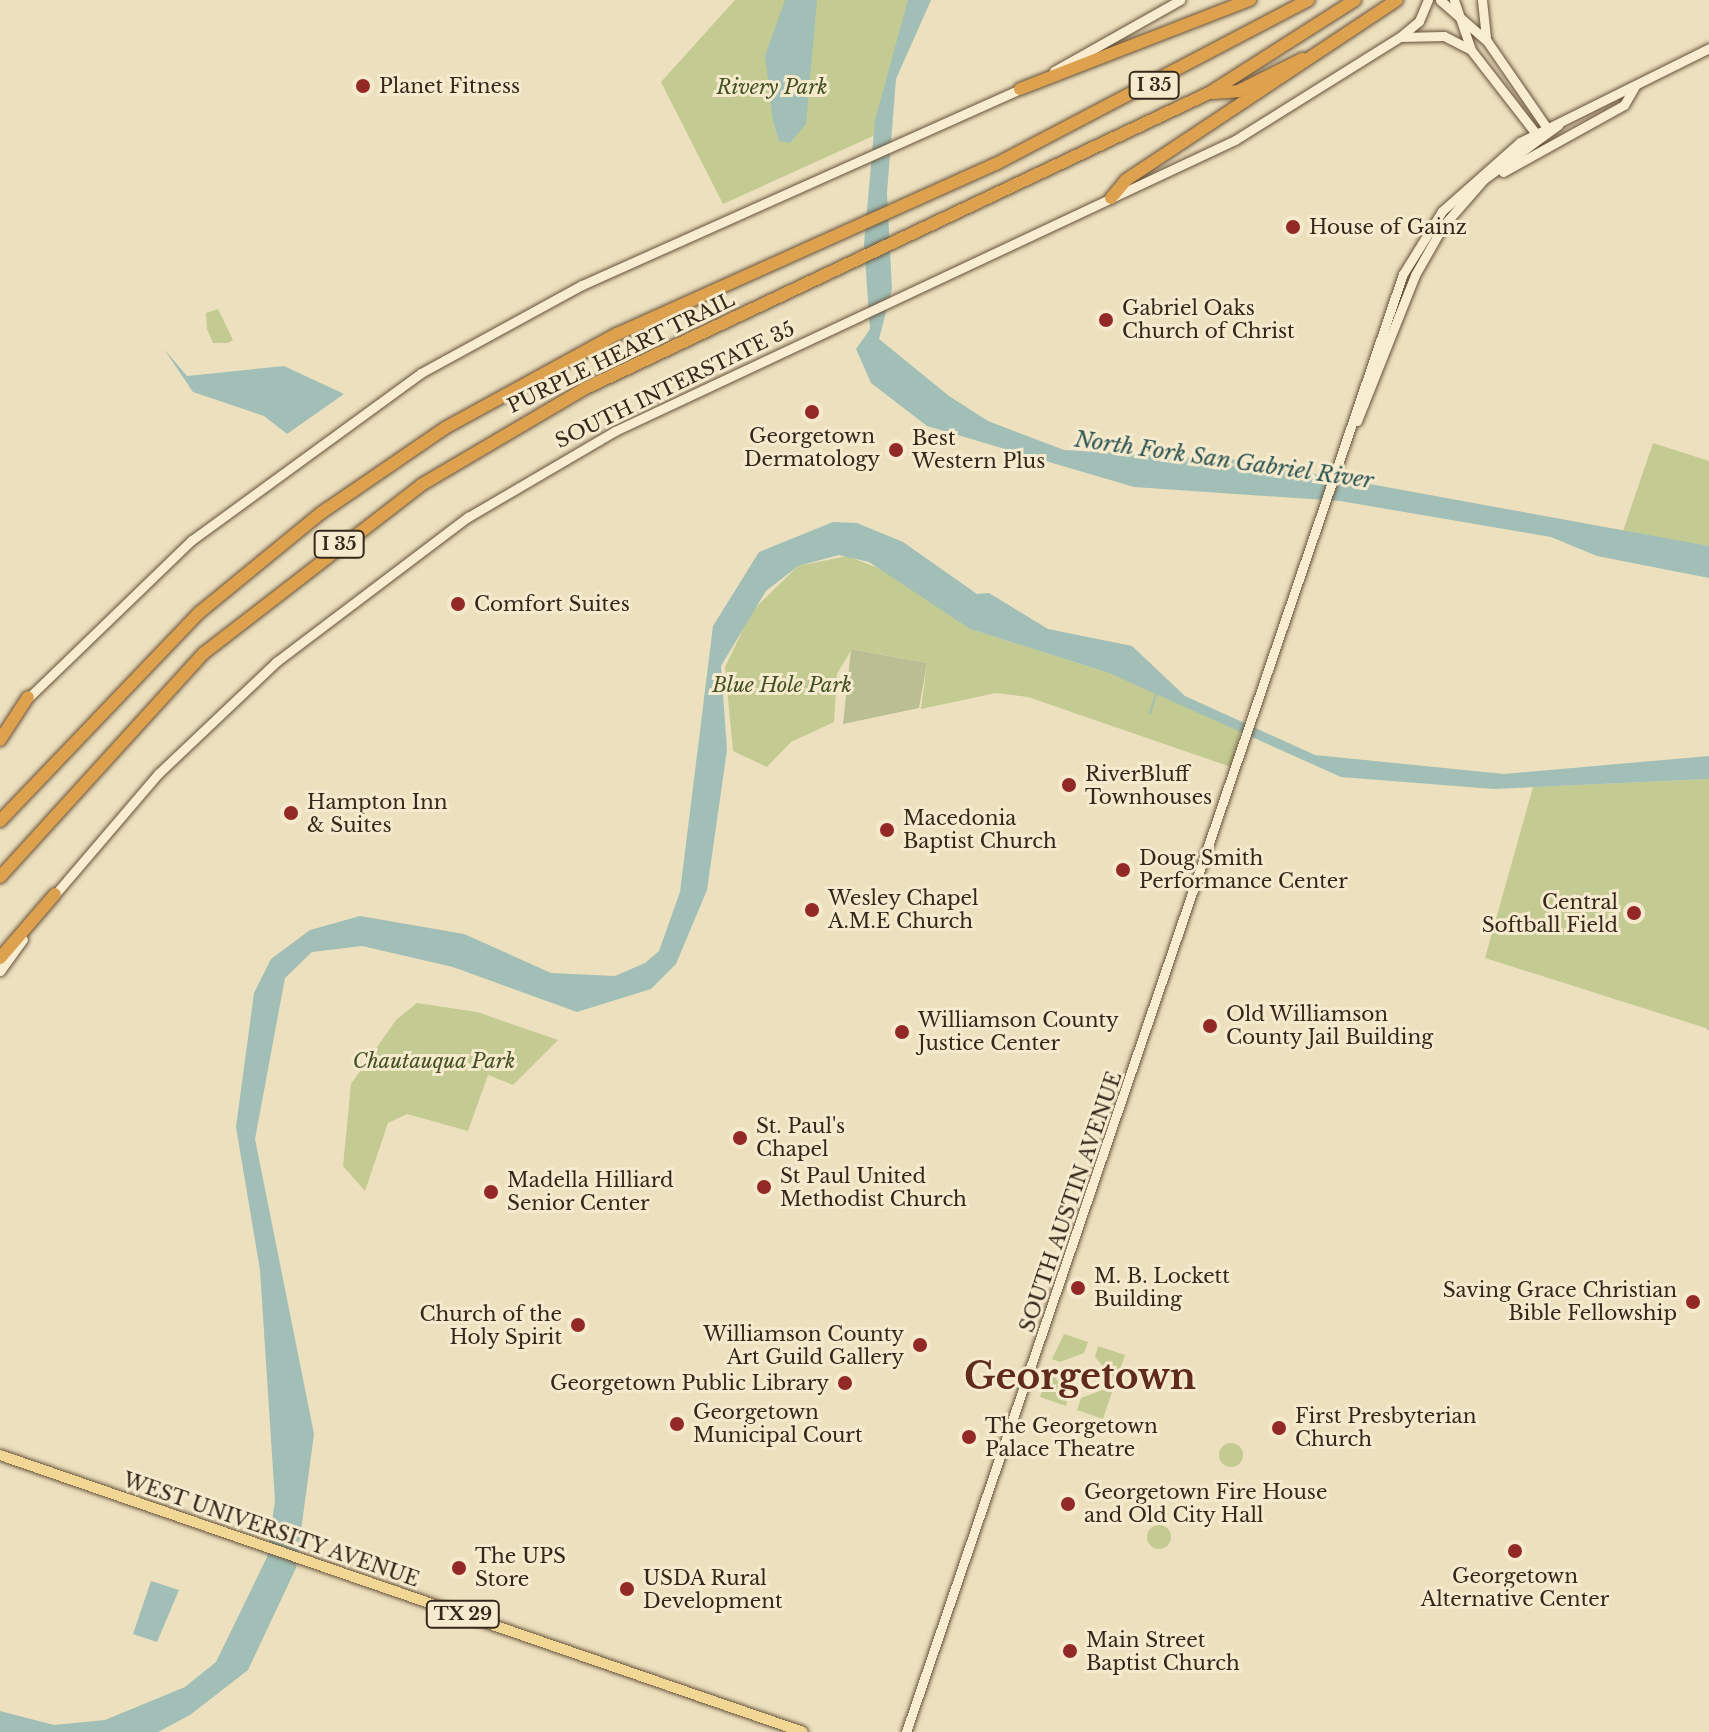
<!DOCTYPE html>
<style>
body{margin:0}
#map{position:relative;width:1709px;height:1732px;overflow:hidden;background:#ede0be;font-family:"Libre Baskerville",serif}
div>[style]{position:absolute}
.green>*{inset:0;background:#c3cb92}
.round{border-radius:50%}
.cemetery>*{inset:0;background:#b9bf92}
.water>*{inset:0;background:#a1bfb6}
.stream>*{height:2px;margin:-1px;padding:0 1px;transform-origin:1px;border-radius:1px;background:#a1bfb6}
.roads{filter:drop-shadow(0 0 2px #66513a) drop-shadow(0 0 2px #66513a)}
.secondary>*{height:9px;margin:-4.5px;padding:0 4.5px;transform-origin:4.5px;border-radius:4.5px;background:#f8edd0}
.primary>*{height:10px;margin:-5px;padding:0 5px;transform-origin:5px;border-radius:5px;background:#f1d694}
.motorway>*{height:12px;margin:-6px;padding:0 6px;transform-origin:6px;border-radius:6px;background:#dea14d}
.dots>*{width:22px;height:22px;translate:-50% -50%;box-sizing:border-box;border:4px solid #f5eacd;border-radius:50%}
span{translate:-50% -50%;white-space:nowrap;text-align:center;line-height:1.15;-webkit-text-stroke:6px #f5eacd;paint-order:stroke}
.shield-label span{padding:2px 6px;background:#f5eacd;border:2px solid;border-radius:6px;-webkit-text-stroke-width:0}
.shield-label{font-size:18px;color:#34281b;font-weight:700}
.poi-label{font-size:20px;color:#34281b}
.left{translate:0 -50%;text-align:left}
.right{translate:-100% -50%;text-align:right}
.park-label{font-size:20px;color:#445122;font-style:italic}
.street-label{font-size:20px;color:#34281b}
.water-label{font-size:22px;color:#2b5452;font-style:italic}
.town-label{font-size:36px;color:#602b1b;font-weight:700}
</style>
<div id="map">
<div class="green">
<div style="clip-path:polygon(735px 0,909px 0,873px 136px,723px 204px,661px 82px)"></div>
<div style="clip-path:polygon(218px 309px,233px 340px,228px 343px,213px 343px,207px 329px,206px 313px)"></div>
<div style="clip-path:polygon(1653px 443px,1709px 461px,1709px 546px,1622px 534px)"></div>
<div style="clip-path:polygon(847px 556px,886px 571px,970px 629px,1109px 673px,1241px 729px,1231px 767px,1028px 697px,996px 693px,921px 709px,927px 663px,852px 649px,837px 674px,834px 722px,791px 742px,767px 767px,733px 751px,725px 667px,752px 611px,798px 566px)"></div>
<div style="clip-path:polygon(1709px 779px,1709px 1029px,1485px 958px,1533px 787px)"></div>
<div style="clip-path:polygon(417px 1003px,477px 1012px,558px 1040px,513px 1085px,488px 1075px,468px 1131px,407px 1114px,388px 1123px,365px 1191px,343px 1166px,351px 1084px,396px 1020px)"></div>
<div style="clip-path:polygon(1064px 1334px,1088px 1342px,1084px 1353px,1060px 1362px,1052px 1359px)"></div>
<div style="clip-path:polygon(1098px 1346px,1125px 1355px,1116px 1382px,1095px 1357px)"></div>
<div style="clip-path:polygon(1049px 1370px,1069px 1395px,1066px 1406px,1040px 1397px)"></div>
<div style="clip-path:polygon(1105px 1389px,1112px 1392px,1103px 1419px,1077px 1410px,1081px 1398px)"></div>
<div class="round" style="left:1219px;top:1443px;width:24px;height:24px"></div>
<div class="round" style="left:1147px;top:1525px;width:24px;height:24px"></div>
</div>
<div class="cemetery">
<div style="clip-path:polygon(851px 649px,927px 663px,919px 708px,843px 724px)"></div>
</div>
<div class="water">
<div style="clip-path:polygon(785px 0,817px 0,806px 124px,790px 143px,779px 141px,773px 121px,765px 56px)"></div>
<div style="clip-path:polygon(908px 0,931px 0,896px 79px,887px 193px,892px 289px,879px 339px,949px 396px,988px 421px,1064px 450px,1238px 460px,1709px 546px,1709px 578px,1597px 556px,1551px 537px,1340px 501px,1134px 487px,927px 426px,871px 383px,856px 349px,870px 329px,864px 244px,875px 120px)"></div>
<div style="clip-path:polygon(164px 349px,187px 376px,284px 366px,344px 394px,287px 434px,264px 416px,193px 392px)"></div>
<div style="clip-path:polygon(833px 522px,857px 523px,903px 542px,977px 594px,989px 593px,1048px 629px,1132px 646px,1185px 696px,1315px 755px,1504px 774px,1709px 756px,1709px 779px,1494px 789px,1341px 777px,1109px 673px,970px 629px,869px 562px,839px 555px,798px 566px,766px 591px,721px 666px,727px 750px,707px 890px,676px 964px,651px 989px,577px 1012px,453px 967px,362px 946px,312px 952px,285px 978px,255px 1139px,314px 1434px,296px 1568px,248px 1670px,190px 1715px,158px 1732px,0 1732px,0 1711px,54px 1725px,105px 1720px,185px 1687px,216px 1662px,267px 1557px,275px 1501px,260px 1270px,236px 1127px,254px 993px,271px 959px,310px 930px,360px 916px,464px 934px,551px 973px,615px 976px,645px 963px,659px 951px,680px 892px,713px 626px,759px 552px)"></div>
<div style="clip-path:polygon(151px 1581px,179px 1590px,157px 1642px,133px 1634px)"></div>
</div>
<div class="stream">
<div style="left:1150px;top:713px;width:19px;rotate:-72deg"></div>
<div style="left:1708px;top:1029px;width:1px;rotate:-45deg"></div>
</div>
<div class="roads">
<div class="secondary">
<div style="left:1440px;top:0;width:62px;rotate:41.1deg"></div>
<div style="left:1487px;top:41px;width:109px;rotate:55.4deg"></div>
<div style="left:1454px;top:0;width:53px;rotate:71.2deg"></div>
<div style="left:1471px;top:50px;width:108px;rotate:52.2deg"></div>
<div style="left:1482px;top:0;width:38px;rotate:84deg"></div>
<div style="left:1400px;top:37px;width:44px;rotate:-1.3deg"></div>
<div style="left:1444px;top:36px;width:28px;rotate:27deg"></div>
<div style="left:1054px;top:71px;width:145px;rotate:-29.4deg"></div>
<div style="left:1503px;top:172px;width:138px;rotate:-29deg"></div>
<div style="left:1624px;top:105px;width:22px;rotate:-60deg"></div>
<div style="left:1357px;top:421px;width:157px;rotate:-68.3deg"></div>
<div style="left:1415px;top:275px;width:56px;rotate:-60.3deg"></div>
<div style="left:1443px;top:226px;width:62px;rotate:-48.9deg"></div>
<div style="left:1484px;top:179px;width:92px;rotate:-36.1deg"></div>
<div style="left:24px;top:702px;width:233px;rotate:-44deg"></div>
<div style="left:192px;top:540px;width:283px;rotate:-36.1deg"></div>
<div style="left:421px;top:373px;width:183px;rotate:-28.7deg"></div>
<div style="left:582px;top:285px;width:484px;rotate:-24.1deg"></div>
<div style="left:52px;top:898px;width:163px;rotate:-49.5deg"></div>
<div style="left:158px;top:774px;width:163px;rotate:-43.5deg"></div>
<div style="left:276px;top:662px;width:241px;rotate:-37.1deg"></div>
<div style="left:468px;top:517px;width:170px;rotate:-30.3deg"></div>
<div style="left:615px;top:431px;width:685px;rotate:-25.14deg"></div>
<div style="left:1235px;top:140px;width:195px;rotate:-32deg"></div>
<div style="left:1400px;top:37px;width:25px;rotate:-40deg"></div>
<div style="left:1419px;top:21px;width:23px;rotate:-67deg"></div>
<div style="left:0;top:971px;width:39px;rotate:-54deg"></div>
<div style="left:906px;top:1732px;width:1540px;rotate:-71.18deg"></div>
<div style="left:1403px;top:274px;width:74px;rotate:-58.2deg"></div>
<div style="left:1442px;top:211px;width:104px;rotate:-41.5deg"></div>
<div style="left:1520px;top:142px;width:211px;rotate:-26.4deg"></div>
</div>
<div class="primary">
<div style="left:0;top:1455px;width:849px;rotate:19.03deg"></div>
</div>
<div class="motorway">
<div style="left:1020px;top:89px;width:247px;rotate:-21.2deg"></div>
<div style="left:1212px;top:93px;width:26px;rotate:-4deg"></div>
<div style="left:1238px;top:91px;width:72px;rotate:-26.6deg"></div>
<div style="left:1111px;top:198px;width:23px;rotate:-50deg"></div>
<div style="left:1126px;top:180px;width:325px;rotate:-33.6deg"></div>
<div style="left:0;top:740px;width:51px;rotate:-56.9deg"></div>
<div style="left:0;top:821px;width:289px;rotate:-46.3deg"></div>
<div style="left:200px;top:612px;width:156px;rotate:-39.3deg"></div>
<div style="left:321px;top:513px;width:150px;rotate:-34.4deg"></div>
<div style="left:445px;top:428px;width:196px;rotate:-28.7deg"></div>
<div style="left:617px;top:334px;width:415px;rotate:-24.2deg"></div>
<div style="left:996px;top:164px;width:353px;rotate:-27.7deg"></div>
<div style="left:0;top:877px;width:303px;rotate:-47.7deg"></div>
<div style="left:204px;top:653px;width:274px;rotate:-37.7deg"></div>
<div style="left:421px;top:485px;width:191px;rotate:-30.5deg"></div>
<div style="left:586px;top:388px;width:689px;rotate:-25.34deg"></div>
<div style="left:1209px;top:93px;width:173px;rotate:-32.5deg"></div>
<div style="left:0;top:958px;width:84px;rotate:-49.3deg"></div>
</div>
</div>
<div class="dots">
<div style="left:363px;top:86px;background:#932927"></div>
<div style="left:1293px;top:227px;background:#932927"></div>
<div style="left:1106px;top:320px;background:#932927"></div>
<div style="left:812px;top:412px;background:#932927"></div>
<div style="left:896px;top:450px;background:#932927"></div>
<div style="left:458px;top:604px;background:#932927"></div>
<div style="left:1069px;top:785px;background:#932927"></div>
<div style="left:291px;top:813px;background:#932927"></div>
<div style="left:887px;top:830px;background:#932927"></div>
<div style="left:1123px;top:870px;background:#932927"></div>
<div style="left:812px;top:910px;background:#932927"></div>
<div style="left:1634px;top:913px;background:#932927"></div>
<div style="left:1210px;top:1026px;background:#932927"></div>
<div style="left:902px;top:1032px;background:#932927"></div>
<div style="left:740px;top:1138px;background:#932927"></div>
<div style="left:764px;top:1187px;background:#932927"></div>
<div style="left:491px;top:1192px;background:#932927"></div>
<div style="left:1078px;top:1288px;background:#932927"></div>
<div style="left:1693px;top:1302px;background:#932927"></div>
<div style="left:578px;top:1325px;background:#932927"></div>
<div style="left:920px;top:1345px;background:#932927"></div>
<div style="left:845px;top:1383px;background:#932927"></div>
<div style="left:677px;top:1424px;background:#932927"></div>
<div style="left:1279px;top:1428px;background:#932927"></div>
<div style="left:969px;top:1437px;background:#932927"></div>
<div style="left:1068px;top:1504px;background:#932927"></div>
<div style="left:1515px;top:1551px;background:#932927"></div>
<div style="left:459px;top:1568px;background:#932927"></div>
<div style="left:627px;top:1589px;background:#932927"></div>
<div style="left:1070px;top:1651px;background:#932927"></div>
</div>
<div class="shield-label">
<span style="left:1154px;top:85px">I 35</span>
<span style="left:339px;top:544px">I 35</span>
<span style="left:463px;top:1614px">TX 29</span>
</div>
<div class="poi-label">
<span class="left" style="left:379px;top:86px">Planet Fitness</span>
<span class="left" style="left:1309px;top:227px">House of Gainz</span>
<span class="left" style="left:1122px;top:320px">Gabriel Oaks<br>Church of Christ</span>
<span style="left:812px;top:448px">Georgetown<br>Dermatology</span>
<span class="left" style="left:912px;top:450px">Best<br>Western Plus</span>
<span class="left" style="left:474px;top:604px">Comfort Suites</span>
<span class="left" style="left:1085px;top:786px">RiverBluff<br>Townhouses</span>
<span class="left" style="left:307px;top:814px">Hampton Inn<br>&amp; Suites</span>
<span class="left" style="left:903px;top:830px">Macedonia<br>Baptist Church</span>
<span class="left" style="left:1139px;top:870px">Doug Smith<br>Performance Center</span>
<span class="left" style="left:828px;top:910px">Wesley Chapel<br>A.M.E Church</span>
<span class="right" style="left:1618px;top:914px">Central<br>Softball Field</span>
<span class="left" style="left:1226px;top:1026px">Old Williamson<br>County Jail Building</span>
<span class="left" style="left:918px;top:1032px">Williamson County<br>Justice Center</span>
<span class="left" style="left:756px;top:1138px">St. Paul's<br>Chapel</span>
<span class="left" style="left:780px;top:1188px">St Paul United<br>Methodist Church</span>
<span class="left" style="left:507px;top:1192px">Madella Hilliard<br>Senior Center</span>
<span class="left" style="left:1094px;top:1288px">M. B. Lockett<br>Building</span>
<span class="right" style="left:1677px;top:1302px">Saving Grace Christian<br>Bible Fellowship</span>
<span class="right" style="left:562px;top:1326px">Church of the<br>Holy Spirit</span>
<span class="right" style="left:904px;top:1346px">Williamson County<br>Art Guild Gallery</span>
<span class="right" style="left:829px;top:1383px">Georgetown Public Library</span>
<span class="left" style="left:693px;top:1424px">Georgetown<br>Municipal Court</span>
<span class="left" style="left:1295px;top:1428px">First Presbyterian<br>Church</span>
<span class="left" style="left:985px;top:1438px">The Georgetown<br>Palace Theatre</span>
<span class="left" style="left:1084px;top:1504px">Georgetown Fire House<br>and Old City Hall</span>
<span class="left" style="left:475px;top:1568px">The UPS<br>Store</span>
<span style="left:1515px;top:1588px">Georgetown<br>Alternative Center</span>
<span class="left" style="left:643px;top:1590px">USDA Rural<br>Development</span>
<span class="left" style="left:1086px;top:1652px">Main Street<br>Baptist Church</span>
</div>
<div class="park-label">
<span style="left:772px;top:87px">Rivery Park</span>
<span style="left:782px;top:685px">Blue Hole Park</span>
<span style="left:434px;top:1061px">Chautauqua Park</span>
</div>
<div class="street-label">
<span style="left:621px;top:353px;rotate:-26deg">PURPLE HEART TRAIL</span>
<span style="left:675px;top:385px;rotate:-26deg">SOUTH INTERSTATE 35</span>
<span style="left:1071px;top:1202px;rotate:-71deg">SOUTH AUSTIN AVENUE</span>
<span style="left:271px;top:1530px;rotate:19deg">WEST UNIVERSITY AVENUE</span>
</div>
<div class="water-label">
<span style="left:1224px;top:460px;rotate:8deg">North Fork San Gabriel River</span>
</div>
<div class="town-label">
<span style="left:1080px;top:1377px">Georgetown</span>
</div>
</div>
